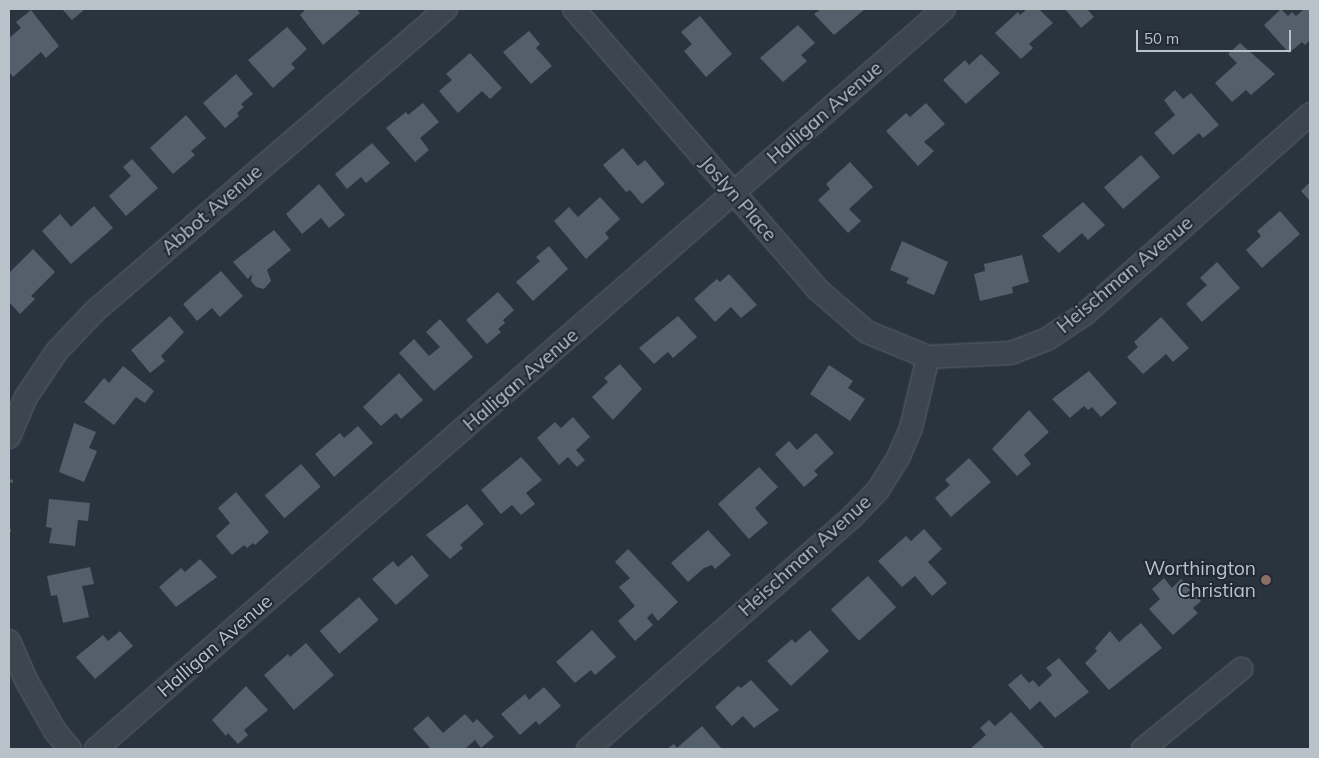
<!DOCTYPE html>
<style>
body{margin:0}
#map{position:relative;width:1319px;height:758px;overflow:hidden;background:#29343f;font-family:Mulish,sans-serif}
div>[style]{position:absolute}
.building>*{inset:0;background:#545f6c;transform-origin:0 0}
.path>*{height:3px;margin-top:-1.5px;transform-origin:0;background:repeating-linear-gradient(90deg,#4b5e5f 0 4px,transparent 0 8px)}
.roads{filter:drop-shadow(0 0 1px #5a636c) drop-shadow(0 0 1px #5a636c)}
.minor>*{height:22px;margin:-11px;padding:0 11px;transform-origin:11px;border-radius:11px;background:#3d454f}
.dots>*{width:14px;height:14px;translate:-50% -50%;box-sizing:border-box;border:2px solid #212a34;border-radius:50%}
span{translate:-50% -50%;white-space:nowrap;text-align:center;line-height:1.15;-webkit-text-stroke:4px #212a34;paint-order:stroke}
.street-label{font-size:19px;color:#b9c1c9}
.poi-label{font-size:19px;color:#b9c1c9}
.right{translate:-100% -50%;text-align:right}
.frame{position:absolute;inset:0;border:10px solid #b9c1c9;pointer-events:none}
.scale{position:absolute;left:1136px;top:30px;width:155px;height:22px;box-sizing:border-box;border:2px solid #b9c1c9;border-top:0;padding-left:6px;font-size:15px;line-height:18px;white-space:nowrap;color:#b9c1c9;-webkit-text-stroke:4px #212a34;paint-order:stroke}
</style>
<div id="map">
<div class="building">
<div style="clip-path:polygon(62px 9px,85px 9px,72px 20px)"></div>
<div style="clip-path:polygon(306px 9px,357px 9px,360px 13px,323px 45px,300px 15px)"></div>
<div style="clip-path:polygon(821px 9px,865px 9px,834px 35px,814px 14px)"></div>
<div style="clip-path:polygon(1027px 9px,1039px 9px,1053px 23px,1029px 44px,1033px 48px,1021px 59px,995px 33px,1018px 12px,1020px 15px)"></div>
<div style="clip-path:polygon(1065px 9px,1087px 9px,1094px 17px,1081px 28px)"></div>
<div style="clip-path:polygon(1281px 9px,1288px 16px,1292px 12px,1296px 16px,1304px 9px,1310px 9px,1310px 40px,1305px 45px,1302px 42px,1289px 53px,1264px 25px)"></div>
<div style="clip-path:polygon(31px 10px,59px 46px,46px 58px,41px 52px,13px 77px,9px 72px,9px 38px,21px 28px,16px 22px)"></div>
<div style="clip-path:polygon(700px 16px,732px 54px,706px 77px,684px 51px,692px 44px,681px 32px)"></div>
<div style="clip-path:polygon(798px 25px,815px 43px,801px 55px,807px 61px,783px 82px,760px 58px)"></div>
<div style="clip-path:polygon(287px 27px,307px 49px,291px 64px,295px 68px,273px 88px,248px 60px)"></div>
<div style="clip-path:polygon(529px 31px,540px 44px,536px 48px,552px 66px,531px 84px,503px 52px)"></div>
<div style="clip-path:polygon(1240px 43px,1275px 74px,1251px 95px,1246px 90px,1232px 102px,1215px 83px,1237px 63px,1228px 54px)"></div>
<div style="clip-path:polygon(470px 53px,502px 88px,490px 99px,482px 91px,458px 113px,439px 91px,452px 80px,446px 74px)"></div>
<div style="clip-path:polygon(981px 54px,1000px 73px,966px 104px,943px 80px,965px 60px,969px 65px)"></div>
<div style="clip-path:polygon(236px 74px,253px 94px,241px 104px,244px 107px,237px 113px,239px 116px,225px 128px,203px 103px)"></div>
<div style="clip-path:polygon(1175px 90px,1183px 99px,1191px 93px,1219px 125px,1203px 138px,1199px 133px,1173px 155px,1154px 133px,1175px 115px,1164px 100px)"></div>
<div style="clip-path:polygon(423px 103px,439px 122px,420px 138px,429px 150px,415px 162px,386px 128px,406px 112px,408px 115px)"></div>
<div style="clip-path:polygon(926px 103px,945px 124px,924px 142px,934px 151px,918px 166px,886px 131px,906px 113px,910px 117px)"></div>
<div style="clip-path:polygon(186px 115px,206px 138px,191px 151px,195px 155px,173px 174px,150px 148px)"></div>
<div style="clip-path:polygon(372px 143px,390px 163px,366px 183px,361px 177px,347px 189px,335px 174px)"></div>
<div style="clip-path:polygon(623px 148px,638px 166px,645px 160px,665px 184px,642px 204px,630px 190px,626px 192px,603px 165px)"></div>
<div style="left:1141px;top:155px;width:29px;height:49px;rotate:49deg"></div>
<div style="clip-path:polygon(132px 159px,158px 188px,126px 216px,109px 196px,131px 176px,123px 167px)"></div>
<div style="clip-path:polygon(850px 162px,873px 187px,849px 209px,861px 221px,848px 233px,818px 200px,830px 189px,826px 184px)"></div>
<div style="clip-path:polygon(1310px 182px,1310px 201px,1301px 191px)"></div>
<div style="clip-path:polygon(319px 184px,345px 215px,329px 228px,321px 218px,302px 234px,286px 214px)"></div>
<div style="clip-path:polygon(600px 197px,620px 219px,605px 233px,609px 238px,586px 259px,554px 221px,569px 207px,578px 217px)"></div>
<div style="clip-path:polygon(1083px 202px,1105px 225px,1088px 240px,1082px 233px,1059px 253px,1042px 236px)"></div>
<div style="clip-path:polygon(94px 206px,113px 228px,71px 264px,42px 231px,60px 214px,71px 227px)"></div>
<div style="clip-path:polygon(1280px 211px,1300px 234px,1262px 268px,1246px 250px,1261px 236px,1257px 231px)"></div>
<div style="clip-path:polygon(274px 230px,291px 250px,267px 270px,271px 281px,264px 289px,256px 287px,251px 281px,252px 274px,248px 279px,233px 262px)"></div>
<div style="clip-path:polygon(902px 241px,948px 262px,934px 295px,906px 283px,909px 278px,890px 270px)"></div>
<div style="clip-path:polygon(549px 246px,568px 269px,533px 301px,516px 282px,540px 261px,536px 257px)"></div>
<div style="clip-path:polygon(33px 249px,55px 272px,31px 296px,35px 299px,20px 314px,9px 302px,9px 273px)"></div>
<div style="clip-path:polygon(1022px 255px,1029px 282px,1012px 287px,1013px 293px,980px 301px,974px 274px,985px 271px,984px 264px)"></div>
<div style="clip-path:polygon(1217px 262px,1240px 288px,1202px 322px,1186px 304px,1207px 285px,1200px 278px)"></div>
<div style="clip-path:polygon(221px 271px,243px 296px,220px 317px,212px 308px,197px 321px,183px 304px)"></div>
<div style="clip-path:polygon(729px 274px,757px 305px,741px 318px,731px 307px,715px 322px,694px 299px,717px 279px,720px 282px)"></div>
<div style="clip-path:polygon(498px 292px,514px 310px,503px 320px,505px 323px,498px 329px,501px 332px,487px 344px,466px 320px)"></div>
<div style="clip-path:polygon(170px 316px,184px 332px,161px 356px,165px 361px,150px 373px,131px 350px)"></div>
<div style="clip-path:polygon(678px 316px,697px 337px,673px 358px,668px 352px,654px 364px,639px 348px)"></div>
<div style="clip-path:polygon(1161px 317px,1189px 348px,1173px 362px,1166px 354px,1143px 374px,1127px 357px,1138px 347px,1134px 342px)"></div>
<div style="clip-path:polygon(440px 319px,473px 357px,434px 391px,399px 353px,414px 339px,429px 356px,440px 347px,426px 332px)"></div>
<div style="clip-path:polygon(620px 364px,642px 389px,613px 420px,592px 397px,608px 382px,604px 378px)"></div>
<div style="clip-path:polygon(829px 365px,853px 381px,848px 388px,865px 399px,850px 421px,810px 394px)"></div>
<div style="clip-path:polygon(123px 366px,154px 391px,145px 403px,136px 397px,114px 425px,84px 402px,104px 378px,109px 383px)"></div>
<div style="clip-path:polygon(1089px 371px,1117px 403px,1101px 417px,1092px 407px,1088px 410px,1084px 406px,1070px 418px,1052px 399px)"></div>
<div style="clip-path:polygon(399px 373px,423px 400px,401px 419px,396px 413px,381px 426px,363px 407px)"></div>
<div style="clip-path:polygon(1029px 410px,1049px 432px,1024px 455px,1031px 464px,1017px 476px,992px 449px)"></div>
<div style="clip-path:polygon(573px 417px,590px 437px,576px 450px,585px 460px,577px 467px,568px 457px,559px 465px,537px 438px,555px 422px,561px 428px)"></div>
<div style="clip-path:polygon(74px 423px,96px 432px,89px 448px,97px 451px,84px 482px,59px 472px)"></div>
<div style="clip-path:polygon(358px 426px,373px 443px,334px 477px,315px 454px,340px 433px,344px 438px)"></div>
<div style="clip-path:polygon(816px 433px,834px 453px,814px 471px,818px 475px,804px 487px,775px 454px,789px 441px,797px 450px)"></div>
<div style="clip-path:polygon(521px 457px,542px 480px,526px 493px,535px 504px,521px 515px,512px 505px,501px 514px,481px 490px)"></div>
<div style="clip-path:polygon(969px 458px,991px 482px,951px 517px,935px 498px,950px 485px,945px 480px)"></div>
<div style="left:301px;top:464px;width:30px;height:48px;rotate:49deg"></div>
<div style="clip-path:polygon(759px 467px,778px 487px,755px 508px,768px 523px,749px 539px,718px 504px)"></div>
<div style="clip-path:polygon(236px 492px,269px 532px,255px 545px,253px 543px,247px 548px,244px 545px,232px 555px,216px 536px,230px 523px,218px 508px)"></div>
<div style="clip-path:polygon(49px 499px,90px 503px,88px 521px,78px 520px,75px 546px,49px 543px,52px 528px,46px 527px)"></div>
<div style="clip-path:polygon(467px 504px,484px 524px,460px 545px,463px 548px,450px 559px,426px 535px)"></div>
<div style="clip-path:polygon(924px 529px,942px 549px,928px 562px,947px 583px,932px 596px,915px 576px,902px 587px,878px 561px,906px 536px,911px 541px)"></div>
<div style="clip-path:polygon(708px 530px,731px 555px,715px 569px,712px 565px,704px 568px,688px 582px,671px 563px)"></div>
<div style="clip-path:polygon(628px 549px,678px 602px,658px 621px,652px 613px,647px 618px,653px 625px,635px 641px,618px 621px,635px 606px,619px 587px,630px 578px,615px 562px)"></div>
<div style="clip-path:polygon(412px 555px,429px 576px,396px 605px,372px 579px,393px 561px,398px 567px)"></div>
<div style="clip-path:polygon(200px 559px,217px 577px,176px 607px,159px 587px,181px 568px,185px 572px)"></div>
<div style="clip-path:polygon(90px 567px,94px 584px,82px 586px,89px 617px,63px 623px,57px 595px,51px 596px,47px 576px)"></div>
<div style="left:868px;top:576px;width:42px;height:50px;rotate:48deg"></div>
<div style="clip-path:polygon(1164px 578px,1172px 588px,1181px 579px,1201px 601px,1193px 608px,1198px 613px,1173px 635px,1149px 609px,1160px 599px,1152px 589px)"></div>
<div style="left:359px;top:597px;width:30px;height:52px;rotate:49deg"></div>
<div style="clip-path:polygon(1141px 623px,1162px 648px,1109px 690px,1085px 663px,1097px 651px,1095px 648px,1110px 631px,1119px 642px)"></div>
<div style="clip-path:polygon(592px 630px,616px 657px,595px 675px,591px 670px,575px 683px,556px 662px)"></div>
<div style="clip-path:polygon(810px 630px,829px 651px,791px 686px,767px 661px,792px 639px,795px 643px)"></div>
<div style="clip-path:polygon(120px 631px,133px 646px,95px 679px,76px 657px,103px 635px,108px 641px)"></div>
<div style="clip-path:polygon(306px 643px,334px 675px,294px 710px,264px 675px,288px 654px,290px 657px)"></div>
<div style="clip-path:polygon(1059px 658px,1089px 692px,1055px 718px,1040px 701px,1030px 710px,1008px 685px,1021px 674px,1029px 683px,1033px 680px,1039px 687px,1052px 675px,1046px 668px)"></div>
<div style="clip-path:polygon(751px 680px,779px 710px,754px 728px,743px 716px,732px 726px,715px 707px,738px 686px,741px 688px)"></div>
<div style="clip-path:polygon(246px 686px,268px 710px,244px 730px,248px 735px,238px 744px,228px 733px,226px 736px,212px 720px)"></div>
<div style="clip-path:polygon(544px 687px,561px 706px,539px 725px,536px 721px,520px 735px,501px 714px,525px 694px,529px 700px)"></div>
<div style="clip-path:polygon(1011px 712px,1045px 749px,970px 749px,986px 735px,980px 728px,989px 720px,995px 726px)"></div>
<div style="clip-path:polygon(465px 714px,473px 723px,477px 719px,494px 737px,481px 748px,475px 740px,465px 749px,431px 749px,413px 729px,428px 716px,443px 733px)"></div>
<div style="clip-path:polygon(702px 726px,722px 749px,667px 749px,674px 744px,677px 748px)"></div>
</div>
<div class="path">
<div style="left:9px;top:480px;width:7px;rotate:16deg"></div>
<div style="left:9px;top:530px;width:2px"></div>
</div>
<div class="roads">
<div class="minor">
<div style="left:574px;top:9px;width:371px;rotate:49deg"></div>
<div style="left:817px;top:289px;width:66px;rotate:40.7deg"></div>
<div style="left:867px;top:332px;width:66px;rotate:22.3deg"></div>
<div style="left:928px;top:357px;width:83px;rotate:-2.8deg"></div>
<div style="left:1011px;top:353px;width:39px;rotate:-21deg"></div>
<div style="left:1047px;top:339px;width:45px;rotate:-33.3deg"></div>
<div style="left:1085px;top:314px;width:301px;rotate:-41.6deg"></div>
<div style="left:9px;top:437px;width:43px;rotate:-67deg"></div>
<div style="left:26px;top:397px;width:55px;rotate:-56deg"></div>
<div style="left:57px;top:351px;width:55px;rotate:-46.5deg"></div>
<div style="left:95px;top:311px;width:463px;rotate:-40.7deg"></div>
<div style="left:9px;top:641px;width:43px;rotate:66.4deg"></div>
<div style="left:26px;top:680px;width:59px;rotate:60.4deg"></div>
<div style="left:55px;top:731px;width:23px;rotate:50deg"></div>
<div style="left:96px;top:749px;width:1125px;rotate:-41.11deg"></div>
<div style="left:588px;top:749px;width:351px;rotate:-41.3deg"></div>
<div style="left:852px;top:517px;width:37px;rotate:-46deg"></div>
<div style="left:878px;top:490px;width:40px;rotate:-58deg"></div>
<div style="left:899px;top:456px;width:30px;rotate:-67deg"></div>
<div style="left:911px;top:428px;width:73px;rotate:-76.5deg"></div>
<div style="left:1143px;top:749px;width:127px;rotate:-39.2deg"></div>
</div>
</div>
<div class="dots">
<div style="left:1266px;top:580px;background:#8d6e63"></div>
</div>
<div class="street-label">
<span style="left:825px;top:113px;rotate:-41deg">Halligan Avenue</span>
<span style="left:738px;top:199px;rotate:49deg">Joslyn Place</span>
<span style="left:212px;top:210px;rotate:-41deg">Abbot Avenue</span>
<span style="left:1125px;top:275px;rotate:-40deg">Heischman Avenue</span>
<span style="left:521px;top:380px;rotate:-41deg">Halligan Avenue</span>
<span style="left:805px;top:556px;rotate:-42deg">Heischman Avenue</span>
<span style="left:215px;top:646px;rotate:-41deg">Halligan Avenue</span>
</div>
<div class="poi-label">
<span class="right" style="left:1256px;top:580px">Worthington<br>Christian</span>
</div>
<div class="frame"></div>
<div class="scale">50 m</div>
</div>
